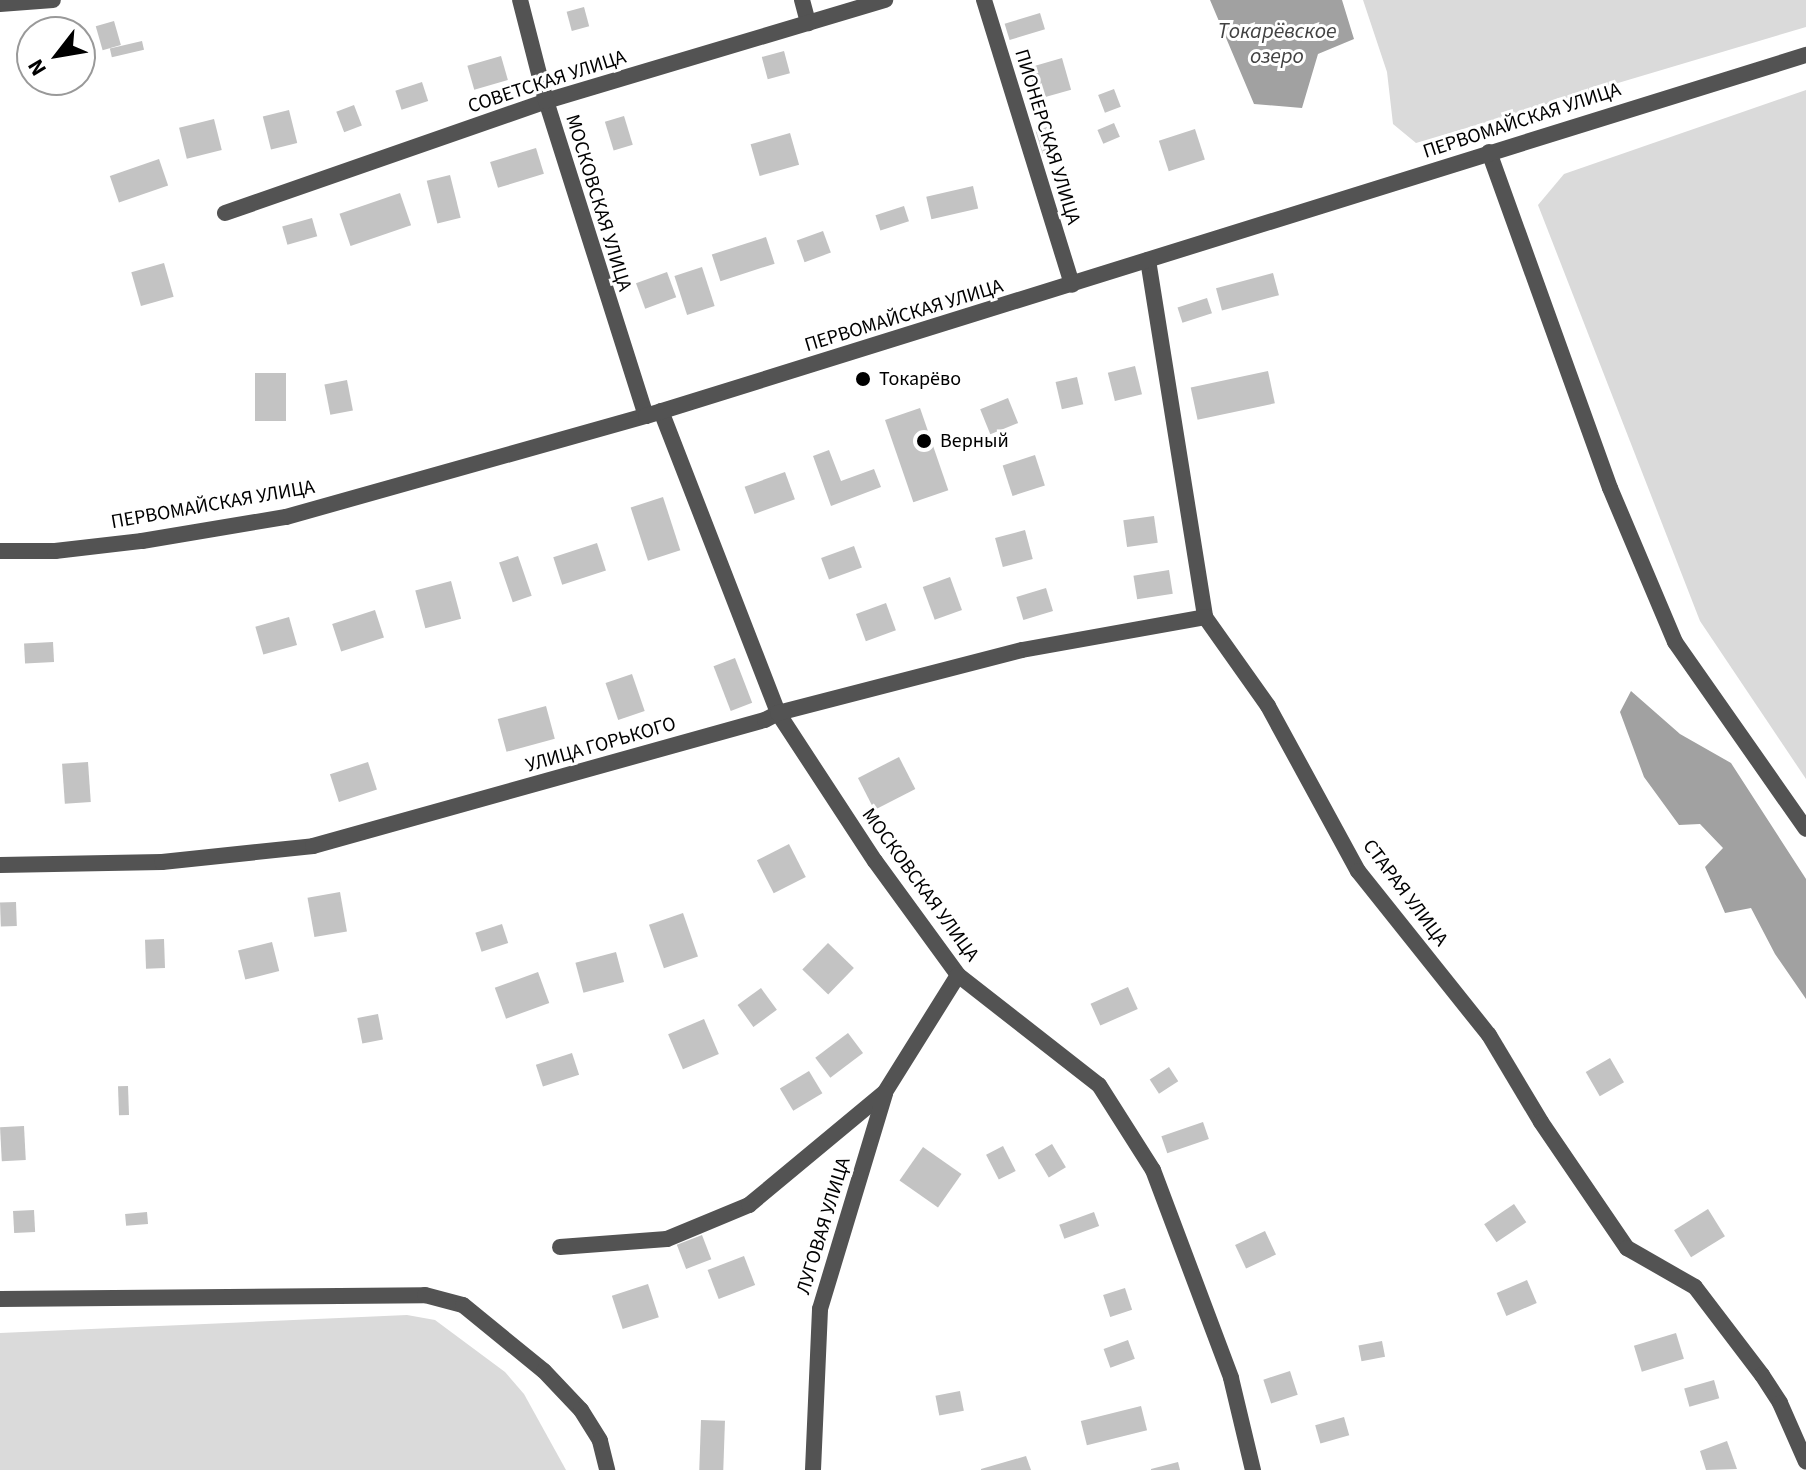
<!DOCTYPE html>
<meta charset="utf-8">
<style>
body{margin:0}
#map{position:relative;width:1806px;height:1470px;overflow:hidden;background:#fff;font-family:"Source Sans 3",sans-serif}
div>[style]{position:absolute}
.green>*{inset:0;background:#dadada}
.water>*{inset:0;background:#a1a1a1}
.building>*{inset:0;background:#c3c3c3;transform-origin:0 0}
.minor>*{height:16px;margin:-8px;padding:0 8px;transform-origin:8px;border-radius:8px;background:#535353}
.tertiary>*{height:16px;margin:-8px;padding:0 8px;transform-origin:8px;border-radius:8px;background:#535353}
.dots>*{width:22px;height:22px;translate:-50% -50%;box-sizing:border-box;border:4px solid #fff;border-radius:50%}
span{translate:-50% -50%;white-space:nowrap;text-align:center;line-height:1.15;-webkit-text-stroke:6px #fff;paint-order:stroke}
.street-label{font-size:20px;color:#000}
.poi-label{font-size:20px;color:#000}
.left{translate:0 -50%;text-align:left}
.water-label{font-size:22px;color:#424242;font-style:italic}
.north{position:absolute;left:16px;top:16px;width:80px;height:80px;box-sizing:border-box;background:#fff;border:2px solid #999;border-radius:50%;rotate:239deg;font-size:22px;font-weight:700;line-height:32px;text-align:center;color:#000}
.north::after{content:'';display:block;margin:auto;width:28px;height:36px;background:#000;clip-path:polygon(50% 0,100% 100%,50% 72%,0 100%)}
</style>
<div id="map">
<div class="green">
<div style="clip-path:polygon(1363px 0,1806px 0,1806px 27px,1416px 143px,1393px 124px,1387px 72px)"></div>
<div style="clip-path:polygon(1806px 90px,1806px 779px,1700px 621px,1538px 205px,1564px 174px)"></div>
<div style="clip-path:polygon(407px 1315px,435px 1320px,505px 1372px,524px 1394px,566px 1470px,0 1470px,0 1333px)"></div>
</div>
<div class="water">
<div style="clip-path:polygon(1210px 0,1342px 0,1354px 39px,1318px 54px,1302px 108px,1254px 104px)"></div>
<div style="clip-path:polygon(1631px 691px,1680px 734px,1731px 763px,1806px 879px,1806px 999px,1775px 954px,1751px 908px,1725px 913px,1705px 867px,1723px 848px,1700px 824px,1679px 825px,1644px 777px,1620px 712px)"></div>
</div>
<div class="building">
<div style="left:584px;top:7px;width:20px;height:18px;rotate:75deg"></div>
<div style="left:1040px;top:13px;width:17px;height:37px;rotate:73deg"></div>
<div style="left:114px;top:21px;width:25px;height:19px;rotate:74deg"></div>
<div style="left:142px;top:41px;width:9px;height:33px;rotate:77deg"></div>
<div style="left:784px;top:51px;width:23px;height:23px;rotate:75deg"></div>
<div style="left:501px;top:56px;width:25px;height:35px;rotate:74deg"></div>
<div style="left:1062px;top:58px;width:33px;height:35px;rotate:74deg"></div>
<div style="left:422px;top:82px;width:20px;height:28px;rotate:72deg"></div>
<div style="left:1114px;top:89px;width:19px;height:17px;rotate:69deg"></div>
<div style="left:354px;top:105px;width:22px;height:19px;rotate:69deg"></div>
<div style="left:289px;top:110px;width:34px;height:27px;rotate:76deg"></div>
<div style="left:624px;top:116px;width:30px;height:20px;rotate:73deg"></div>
<div style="left:214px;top:119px;width:32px;height:36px;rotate:76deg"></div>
<div style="left:1114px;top:123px;width:15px;height:18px;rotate:67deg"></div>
<div style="left:1047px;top:127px;width:24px;height:12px;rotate:73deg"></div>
<div style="left:1195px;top:129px;width:32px;height:38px;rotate:72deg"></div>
<div style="left:790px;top:133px;width:33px;height:41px;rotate:74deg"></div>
<div style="left:536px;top:148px;width:27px;height:48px;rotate:73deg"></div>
<div style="left:159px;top:159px;width:28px;height:52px;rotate:71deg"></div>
<div style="left:450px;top:175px;width:44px;height:24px;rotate:76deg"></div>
<div style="left:973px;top:186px;width:23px;height:48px;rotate:77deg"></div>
<div style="left:400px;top:193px;width:34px;height:64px;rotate:71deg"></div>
<div style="left:904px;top:206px;width:16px;height:30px;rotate:72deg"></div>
<div style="left:312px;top:218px;width:19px;height:31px;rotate:74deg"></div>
<div style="left:823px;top:231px;width:23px;height:28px;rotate:70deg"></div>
<div style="left:766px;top:237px;width:28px;height:57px;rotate:72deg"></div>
<div style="left:164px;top:263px;width:35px;height:34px;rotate:74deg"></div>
<div style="left:702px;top:267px;width:41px;height:29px;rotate:72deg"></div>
<div style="left:667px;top:272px;width:27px;height:33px;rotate:70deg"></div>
<div style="left:1273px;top:273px;width:23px;height:59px;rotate:75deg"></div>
<div style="left:1207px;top:298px;width:16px;height:31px;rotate:72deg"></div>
<div style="left:1135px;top:366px;width:29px;height:28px;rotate:76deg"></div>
<div style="left:1268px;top:371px;width:33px;height:79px;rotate:78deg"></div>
<div style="left:255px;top:373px;width:31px;height:48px"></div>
<div style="left:1077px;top:377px;width:28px;height:22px;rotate:77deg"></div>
<div style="left:347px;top:380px;width:31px;height:23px;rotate:79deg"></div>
<div style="left:1008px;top:398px;width:27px;height:30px;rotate:68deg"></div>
<div style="left:920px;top:408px;width:87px;height:37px;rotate:71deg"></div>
<div style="clip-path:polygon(829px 450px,841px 481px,874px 469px,881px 487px,831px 506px,813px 456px)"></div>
<div style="left:1035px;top:455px;width:32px;height:34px;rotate:72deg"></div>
<div style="left:785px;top:472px;width:29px;height:43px;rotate:70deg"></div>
<div style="left:663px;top:497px;width:56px;height:34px;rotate:72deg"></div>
<div style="left:1154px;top:516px;width:27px;height:31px;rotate:82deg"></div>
<div style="left:1025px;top:530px;width:30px;height:31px;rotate:75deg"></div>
<div style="left:597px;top:543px;width:29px;height:46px;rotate:72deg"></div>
<div style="left:854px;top:546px;width:23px;height:35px;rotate:70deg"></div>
<div style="left:518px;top:556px;width:42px;height:20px;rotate:71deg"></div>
<div style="left:1169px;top:570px;width:24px;height:36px;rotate:81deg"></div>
<div style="left:950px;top:577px;width:35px;height:29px;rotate:70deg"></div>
<div style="left:451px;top:581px;width:39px;height:37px;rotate:75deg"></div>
<div style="left:1046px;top:588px;width:24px;height:31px;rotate:73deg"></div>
<div style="left:886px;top:603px;width:29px;height:32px;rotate:70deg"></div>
<div style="left:375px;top:610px;width:29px;height:45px;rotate:72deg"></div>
<div style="left:289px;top:617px;width:29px;height:35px;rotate:74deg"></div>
<div style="left:53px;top:642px;width:20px;height:29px;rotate:87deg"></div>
<div style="left:735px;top:658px;width:48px;height:23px;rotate:69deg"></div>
<div style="left:632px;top:674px;width:39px;height:28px;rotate:71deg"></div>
<div style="left:546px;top:706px;width:34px;height:50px;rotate:75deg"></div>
<div style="left:899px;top:757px;width:36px;height:46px;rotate:63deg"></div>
<div style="left:88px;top:762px;width:40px;height:26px;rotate:86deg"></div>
<div style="left:368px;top:762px;width:29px;height:40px;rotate:72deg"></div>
<div style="left:789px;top:844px;width:37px;height:36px;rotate:63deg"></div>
<div style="left:340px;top:892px;width:40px;height:33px;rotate:80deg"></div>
<div style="left:16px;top:902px;width:24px;height:16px;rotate:88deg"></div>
<div style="left:683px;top:913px;width:46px;height:36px;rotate:71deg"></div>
<div style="left:502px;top:924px;width:20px;height:28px;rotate:72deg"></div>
<div style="left:164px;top:939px;width:29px;height:19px;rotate:88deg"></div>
<div style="left:272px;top:942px;width:30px;height:35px;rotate:76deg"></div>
<div style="left:828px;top:943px;width:36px;height:37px;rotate:44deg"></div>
<div style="left:616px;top:952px;width:31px;height:42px;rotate:75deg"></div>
<div style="left:538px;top:972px;width:33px;height:46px;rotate:70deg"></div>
<div style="left:1128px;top:987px;width:24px;height:41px;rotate:66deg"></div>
<div style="left:761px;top:988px;width:27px;height:29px;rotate:54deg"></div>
<div style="left:378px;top:1014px;width:26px;height:21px;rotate:79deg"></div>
<div style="left:704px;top:1019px;width:38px;height:39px;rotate:67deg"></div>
<div style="left:848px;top:1033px;width:25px;height:41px;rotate:53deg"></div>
<div style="left:572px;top:1053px;width:23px;height:38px;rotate:72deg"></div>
<div style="left:1610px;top:1058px;width:28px;height:28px;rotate:60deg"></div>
<div style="left:1169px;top:1067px;width:17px;height:23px;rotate:57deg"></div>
<div style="left:809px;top:1071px;width:26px;height:34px;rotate:59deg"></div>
<div style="left:128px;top:1086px;width:29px;height:10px;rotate:88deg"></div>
<div style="left:1203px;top:1122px;width:18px;height:44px;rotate:71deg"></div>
<div style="left:24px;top:1126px;width:34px;height:24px;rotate:87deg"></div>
<div style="left:1052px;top:1144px;width:27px;height:20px;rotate:59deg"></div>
<div style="left:1003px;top:1146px;width:28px;height:19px;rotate:63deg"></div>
<div style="left:923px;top:1147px;width:47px;height:41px;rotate:35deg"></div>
<div style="left:1514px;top:1204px;width:22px;height:36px;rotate:56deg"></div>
<div style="left:1708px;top:1209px;width:32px;height:40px;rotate:58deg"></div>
<div style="left:34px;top:1210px;width:22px;height:21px;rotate:87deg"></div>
<div style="left:147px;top:1212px;width:12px;height:22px;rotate:85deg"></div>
<div style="left:1094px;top:1212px;width:15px;height:37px;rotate:70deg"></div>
<div style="left:1265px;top:1231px;width:26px;height:33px;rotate:65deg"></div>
<div style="left:702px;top:1235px;width:26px;height:27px;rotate:69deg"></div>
<div style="left:744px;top:1256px;width:31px;height:39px;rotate:69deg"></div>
<div style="left:1527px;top:1280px;width:25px;height:33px;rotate:67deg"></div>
<div style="left:648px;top:1284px;width:35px;height:38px;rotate:72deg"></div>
<div style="left:1125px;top:1288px;width:23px;height:23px;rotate:72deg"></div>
<div style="left:1676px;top:1333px;width:27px;height:44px;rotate:73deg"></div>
<div style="left:1128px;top:1340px;width:20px;height:26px;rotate:70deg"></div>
<div style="left:1382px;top:1341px;width:16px;height:24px;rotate:79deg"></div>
<div style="left:1290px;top:1371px;width:25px;height:28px;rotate:72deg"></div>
<div style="left:1714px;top:1380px;width:19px;height:31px;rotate:74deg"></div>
<div style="left:960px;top:1391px;width:20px;height:25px;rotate:79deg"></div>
<div style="left:1141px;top:1406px;width:25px;height:62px;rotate:76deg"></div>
<div style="left:1344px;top:1417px;width:19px;height:30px;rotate:74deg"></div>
<div style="left:701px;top:1420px;width:24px;height:50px;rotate:2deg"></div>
<div style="clip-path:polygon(1727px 1441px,1737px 1469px,1706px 1470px,1700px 1451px)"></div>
<div style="clip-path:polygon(1026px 1456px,1031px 1470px,981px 1470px,981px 1469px)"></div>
<div style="clip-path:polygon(1178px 1462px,1180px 1470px,1151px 1470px,1151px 1469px)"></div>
</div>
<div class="minor">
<div style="left:802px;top:0;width:24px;rotate:75deg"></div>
<div style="left:984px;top:0;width:298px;rotate:72.8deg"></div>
<div style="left:0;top:4px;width:53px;rotate:-4.3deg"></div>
<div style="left:1489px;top:152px;width:357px;rotate:70.2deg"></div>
<div style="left:1610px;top:488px;width:167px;rotate:67.1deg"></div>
<div style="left:1675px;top:642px;width:228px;rotate:55deg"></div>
<div style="left:225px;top:213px;width:340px;rotate:-19.2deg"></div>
<div style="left:546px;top:101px;width:354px;rotate:-16.6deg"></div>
<div style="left:1148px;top:260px;width:362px;rotate:80.9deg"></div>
<div style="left:1205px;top:617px;width:109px;rotate:54.7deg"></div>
<div style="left:1268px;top:706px;width:188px;rotate:61.4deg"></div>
<div style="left:1358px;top:871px;width:210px;rotate:51.4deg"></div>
<div style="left:1489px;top:1035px;width:101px;rotate:59.1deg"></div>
<div style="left:1541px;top:1122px;width:153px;rotate:55.7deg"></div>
<div style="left:1627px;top:1248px;width:78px;rotate:29.8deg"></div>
<div style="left:1695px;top:1287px;width:111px;rotate:52.7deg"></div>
<div style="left:1762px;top:1375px;width:33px;rotate:57deg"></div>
<div style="left:1780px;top:1403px;width:64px;rotate:66.2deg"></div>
<div style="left:661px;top:411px;width:324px;rotate:68.8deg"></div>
<div style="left:778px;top:713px;width:177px;rotate:56.8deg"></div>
<div style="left:875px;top:861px;width:141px;rotate:53.9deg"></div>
<div style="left:958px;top:975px;width:179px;rotate:38deg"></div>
<div style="left:1099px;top:1085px;width:101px;rotate:57.6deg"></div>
<div style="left:1153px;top:1170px;width:222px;rotate:69.4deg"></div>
<div style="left:1231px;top:1378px;width:95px;rotate:76.6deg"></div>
<div style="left:0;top:551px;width:55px"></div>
<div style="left:55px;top:551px;width:88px;rotate:-6.6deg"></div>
<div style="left:142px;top:541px;width:146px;rotate:-9.5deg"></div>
<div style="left:286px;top:517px;width:374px;rotate:-15.7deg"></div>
<div style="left:646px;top:416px;width:330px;rotate:-107.6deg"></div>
<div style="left:546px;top:101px;width:104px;rotate:-104.4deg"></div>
<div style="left:0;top:865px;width:162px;rotate:-1.1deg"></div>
<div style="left:162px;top:862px;width:152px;rotate:-6deg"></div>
<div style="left:313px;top:846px;width:469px;rotate:-15.6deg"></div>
<div style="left:765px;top:720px;width:15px;rotate:-28deg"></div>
<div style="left:778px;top:713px;width:252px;rotate:-14.5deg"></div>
<div style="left:1022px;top:650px;width:186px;rotate:-10.2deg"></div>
<div style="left:560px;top:1247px;width:107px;rotate:-4.3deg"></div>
<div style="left:667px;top:1239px;width:89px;rotate:-22.5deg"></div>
<div style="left:749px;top:1205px;width:177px;rotate:-39.7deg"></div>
<div style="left:885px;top:1092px;width:138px;rotate:-58deg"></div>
<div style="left:0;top:1299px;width:425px;rotate:-0.5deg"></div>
<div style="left:425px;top:1295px;width:39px;rotate:15deg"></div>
<div style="left:463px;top:1305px;width:104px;rotate:39.2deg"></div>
<div style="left:544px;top:1371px;width:54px;rotate:46.5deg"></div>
<div style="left:581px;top:1410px;width:36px;rotate:58deg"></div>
<div style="left:600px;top:1441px;width:30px;rotate:76deg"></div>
<div style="left:813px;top:1470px;width:161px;rotate:-87.5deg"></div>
<div style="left:820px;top:1309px;width:225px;rotate:-73.2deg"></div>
</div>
<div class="tertiary">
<div style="left:646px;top:416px;width:1215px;rotate:-17.29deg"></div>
</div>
<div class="dots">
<div style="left:863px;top:379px;background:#000"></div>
<div style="left:924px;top:441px;background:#000"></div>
</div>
<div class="street-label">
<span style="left:547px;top:82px;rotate:-18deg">СОВЕТСКАЯ УЛИЦА</span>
<span style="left:1522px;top:121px;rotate:-18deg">ПЕРВОМАЙСКАЯ УЛИЦА</span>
<span style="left:1047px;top:137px;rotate:73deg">ПИОНЕРСКАЯ УЛИЦА</span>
<span style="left:598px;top:203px;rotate:73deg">МОСКОВСКАЯ УЛИЦА</span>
<span style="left:904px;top:316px;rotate:-17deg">ПЕРВОМАЙСКАЯ УЛИЦА</span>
<span style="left:213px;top:505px;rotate:-10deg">ПЕРВОМАЙСКАЯ УЛИЦА</span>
<span style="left:601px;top:745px;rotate:-16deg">УЛИЦА ГОРЬКОГО</span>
<span style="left:920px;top:885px;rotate:54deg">МОСКОВСКАЯ УЛИЦА</span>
<span style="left:1405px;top:893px;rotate:53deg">СТАРАЯ УЛИЦА</span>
<span style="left:824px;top:1226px;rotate:-73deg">ЛУГОВАЯ УЛИЦА</span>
</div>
<div class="poi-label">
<span class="left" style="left:879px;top:379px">Токарёво</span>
<span class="left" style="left:940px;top:441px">Верный</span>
</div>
<div class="water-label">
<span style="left:1277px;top:44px">Токарёвское<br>озеро</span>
</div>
<div class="north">N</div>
</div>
